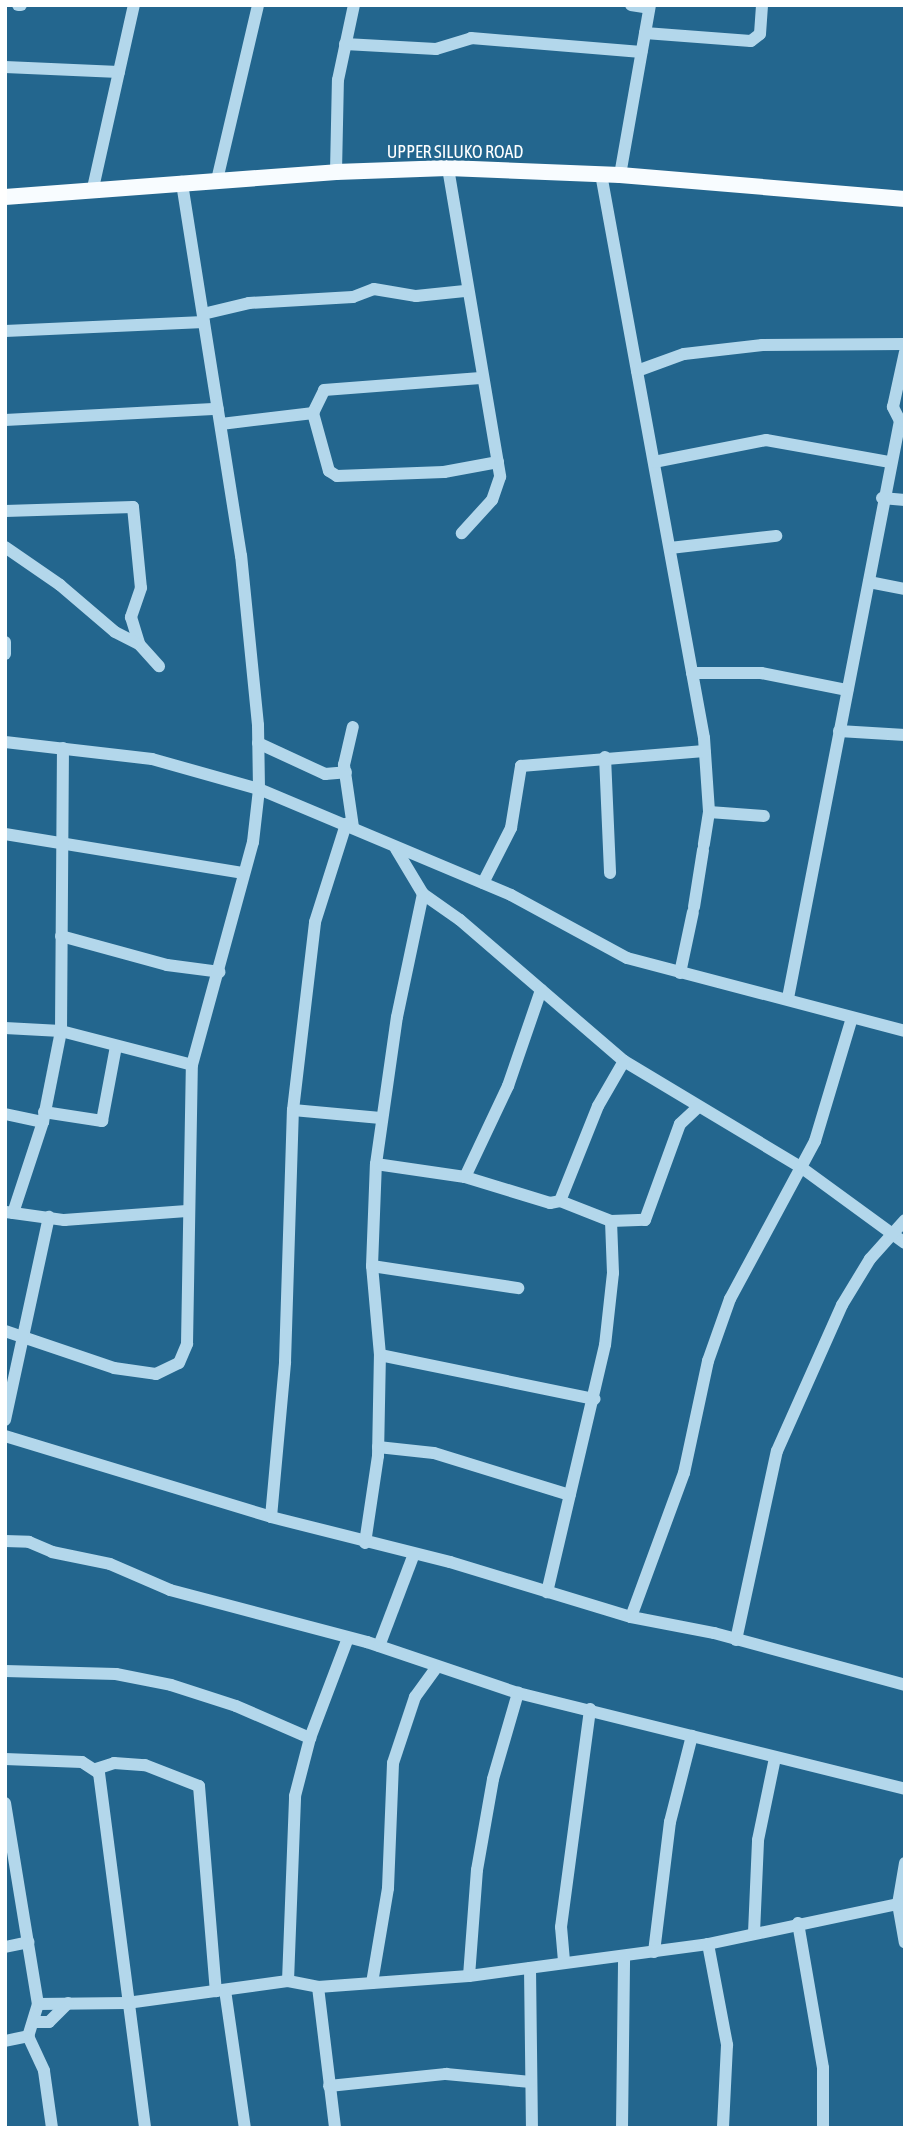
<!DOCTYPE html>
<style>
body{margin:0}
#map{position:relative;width:910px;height:2133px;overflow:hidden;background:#23668e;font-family:"Asap Condensed",sans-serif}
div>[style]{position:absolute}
.minor>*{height:12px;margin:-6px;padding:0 6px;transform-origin:6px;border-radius:6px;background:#b3d7eb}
.major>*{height:16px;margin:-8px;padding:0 8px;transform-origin:8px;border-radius:8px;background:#f8fcff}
span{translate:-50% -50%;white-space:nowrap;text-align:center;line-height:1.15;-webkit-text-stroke:5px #23668e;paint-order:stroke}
.street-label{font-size:18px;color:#fff}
.frame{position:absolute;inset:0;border:7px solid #fff;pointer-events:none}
</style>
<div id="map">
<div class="minor">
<div style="left:18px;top:5px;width:3px"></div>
<div style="left:631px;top:5px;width:18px;rotate:9deg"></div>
<div style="left:645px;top:33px;width:106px;rotate:4.3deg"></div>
<div style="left:751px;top:41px;width:11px;rotate:-38deg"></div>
<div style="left:760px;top:34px;width:29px;rotate:-86deg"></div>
<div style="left:345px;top:44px;width:91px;rotate:3.1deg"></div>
<div style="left:436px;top:49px;width:37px;rotate:-17deg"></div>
<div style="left:471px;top:38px;width:171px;rotate:4.7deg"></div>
<div style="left:5px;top:67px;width:114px;rotate:2.5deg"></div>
<div style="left:448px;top:168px;width:313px;rotate:80.4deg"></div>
<div style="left:500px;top:477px;width:24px;rotate:109deg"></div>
<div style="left:492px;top:500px;width:45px;rotate:132.3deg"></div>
<div style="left:336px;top:172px;width:92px;rotate:-88.8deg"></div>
<div style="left:338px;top:80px;width:77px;rotate:-78deg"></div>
<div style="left:601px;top:174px;width:573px;rotate:79.65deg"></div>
<div style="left:704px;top:738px;width:74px;rotate:86.1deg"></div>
<div style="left:709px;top:812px;width:33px;rotate:99deg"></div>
<div style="left:620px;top:175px;width:173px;rotate:-80deg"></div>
<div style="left:217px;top:180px;width:180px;rotate:-76.8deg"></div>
<div style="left:93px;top:188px;width:188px;rotate:-77.4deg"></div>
<div style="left:203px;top:314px;width:47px;rotate:-13.4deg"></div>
<div style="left:249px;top:303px;width:104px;rotate:-3.3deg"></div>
<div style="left:353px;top:297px;width:22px;rotate:-21deg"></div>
<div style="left:374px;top:289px;width:43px;rotate:9.5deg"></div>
<div style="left:416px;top:296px;width:49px;rotate:-5.8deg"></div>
<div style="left:5px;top:331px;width:199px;rotate:-2.6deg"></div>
<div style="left:637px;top:371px;width:50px;rotate:-19.9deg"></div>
<div style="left:684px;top:354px;width:79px;rotate:-6.6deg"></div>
<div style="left:762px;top:345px;width:143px;rotate:-0.4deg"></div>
<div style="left:313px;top:413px;width:25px;rotate:-64deg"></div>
<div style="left:324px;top:390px;width:157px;rotate:-4.4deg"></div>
<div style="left:5px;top:420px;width:213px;rotate:-3deg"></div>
<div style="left:221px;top:424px;width:93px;rotate:-6.8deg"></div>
<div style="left:313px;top:413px;width:60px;rotate:74.6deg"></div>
<div style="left:329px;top:471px;width:9px;rotate:32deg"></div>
<div style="left:337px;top:476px;width:107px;rotate:-2.1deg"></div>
<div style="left:444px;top:472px;width:55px;rotate:-10.5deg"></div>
<div style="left:654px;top:462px;width:114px;rotate:-11.1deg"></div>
<div style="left:766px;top:440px;width:126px;rotate:10.1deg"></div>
<div style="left:882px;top:498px;width:23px;rotate:5deg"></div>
<div style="left:5px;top:511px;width:128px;rotate:-1.8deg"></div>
<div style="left:133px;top:507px;width:81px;rotate:84.4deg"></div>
<div style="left:141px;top:588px;width:31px;rotate:109deg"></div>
<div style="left:131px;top:617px;width:28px;rotate:73deg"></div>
<div style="left:5px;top:547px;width:67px;rotate:34.6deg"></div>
<div style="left:60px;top:585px;width:72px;rotate:40.5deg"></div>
<div style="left:115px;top:632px;width:27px;rotate:27deg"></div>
<div style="left:139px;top:644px;width:30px;rotate:48deg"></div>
<div style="left:670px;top:548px;width:107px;rotate:-6.5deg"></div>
<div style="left:869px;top:582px;width:37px;rotate:11deg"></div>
<div style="left:5px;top:642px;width:12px;rotate:90deg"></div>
<div style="left:692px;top:673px;width:69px"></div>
<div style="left:761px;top:673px;width:88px;rotate:11.2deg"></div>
<div style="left:839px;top:731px;width:66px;rotate:3.5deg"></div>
<div style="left:5px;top:742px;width:148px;rotate:6.6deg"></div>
<div style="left:152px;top:759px;width:111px;rotate:15.7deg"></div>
<div style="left:259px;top:789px;width:273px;rotate:22.8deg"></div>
<div style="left:511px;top:895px;width:132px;rotate:28.5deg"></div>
<div style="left:627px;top:958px;width:287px;rotate:14.7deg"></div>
<div style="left:258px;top:743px;width:74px;rotate:24.8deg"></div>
<div style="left:325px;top:774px;width:21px;rotate:-5deg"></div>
<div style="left:605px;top:757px;width:116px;rotate:87.5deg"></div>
<div style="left:709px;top:812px;width:55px;rotate:4.2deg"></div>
<div style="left:353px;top:827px;width:63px;rotate:-98.3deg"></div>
<div style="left:344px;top:765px;width:39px;rotate:-77deg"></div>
<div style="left:5px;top:834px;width:242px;rotate:9.3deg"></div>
<div style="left:396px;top:849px;width:52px;rotate:59deg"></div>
<div style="left:423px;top:894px;width:45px;rotate:35.1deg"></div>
<div style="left:460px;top:920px;width:216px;rotate:40.7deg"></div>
<div style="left:624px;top:1061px;width:208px;rotate:31deg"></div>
<div style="left:802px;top:1168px;width:127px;rotate:36.1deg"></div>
<div style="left:483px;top:883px;width:62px;rotate:-63deg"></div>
<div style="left:511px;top:828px;width:63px;rotate:-80.8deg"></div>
<div style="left:521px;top:766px;width:184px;rotate:-4.7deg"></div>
<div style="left:694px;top:907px;width:58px;rotate:-81deg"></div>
<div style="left:61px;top:936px;width:110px;rotate:15.3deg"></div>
<div style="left:167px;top:965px;width:53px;rotate:7.5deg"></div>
<div style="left:680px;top:973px;width:62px;rotate:-78deg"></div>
<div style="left:788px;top:998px;width:588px;rotate:-79.02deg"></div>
<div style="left:900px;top:421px;width:16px;rotate:-117deg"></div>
<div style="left:893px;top:407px;width:56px;rotate:-77.7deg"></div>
<div style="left:5px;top:1028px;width:56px;rotate:3.1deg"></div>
<div style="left:61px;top:1031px;width:135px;rotate:14.5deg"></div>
<div style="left:293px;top:1110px;width:88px;rotate:5.2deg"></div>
<div style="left:44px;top:1112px;width:59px;rotate:8.8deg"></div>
<div style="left:102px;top:1121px;width:76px;rotate:-79.4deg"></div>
<div style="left:5px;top:1114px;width:39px;rotate:12deg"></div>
<div style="left:376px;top:1164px;width:90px;rotate:8.3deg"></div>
<div style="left:465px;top:1177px;width:89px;rotate:17deg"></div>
<div style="left:550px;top:1203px;width:10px;rotate:-11deg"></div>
<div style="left:560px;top:1201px;width:55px;rotate:21.4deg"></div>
<div style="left:611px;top:1221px;width:52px;rotate:87.8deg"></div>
<div style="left:613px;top:1273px;width:72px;rotate:96.3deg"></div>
<div style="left:605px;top:1345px;width:254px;rotate:103.2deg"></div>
<div style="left:465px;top:1177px;width:101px;rotate:-64.7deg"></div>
<div style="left:508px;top:1086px;width:102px;rotate:-71deg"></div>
<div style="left:560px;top:1201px;width:102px;rotate:-68.2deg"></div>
<div style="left:598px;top:1106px;width:52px;rotate:-60deg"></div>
<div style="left:6px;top:1212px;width:59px;rotate:7.9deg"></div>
<div style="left:64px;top:1220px;width:123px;rotate:-4.2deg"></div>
<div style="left:13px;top:1213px;width:96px;rotate:-71.8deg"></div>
<div style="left:43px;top:1122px;width:93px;rotate:-78.8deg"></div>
<div style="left:61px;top:1031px;width:283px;rotate:-89.6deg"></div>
<div style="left:611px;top:1221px;width:34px;rotate:-2deg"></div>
<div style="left:645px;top:1220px;width:102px;rotate:-70deg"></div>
<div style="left:680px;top:1124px;width:25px;rotate:-43deg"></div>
<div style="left:372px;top:1266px;width:148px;rotate:8.6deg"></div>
<div style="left:5px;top:1331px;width:115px;rotate:18.7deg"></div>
<div style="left:114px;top:1368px;width:42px;rotate:8.1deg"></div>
<div style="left:156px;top:1374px;width:25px;rotate:-26deg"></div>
<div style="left:179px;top:1363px;width:21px;rotate:-67deg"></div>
<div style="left:187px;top:1344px;width:279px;rotate:-89deg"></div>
<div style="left:192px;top:1065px;width:231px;rotate:-74.7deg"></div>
<div style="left:253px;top:842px;width:53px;rotate:-83.5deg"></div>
<div style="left:259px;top:789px;width:64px;rotate:-90.9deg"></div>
<div style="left:258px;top:725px;width:170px;rotate:-95.7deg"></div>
<div style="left:241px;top:556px;width:379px;rotate:-99deg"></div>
<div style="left:380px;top:1355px;width:219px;rotate:11.6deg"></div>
<div style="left:5px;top:1420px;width:208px;rotate:-77.8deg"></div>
<div style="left:5px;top:1436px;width:278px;rotate:16.9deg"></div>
<div style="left:271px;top:1517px;width:185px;rotate:14.1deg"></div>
<div style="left:450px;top:1562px;width:189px;rotate:16.9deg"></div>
<div style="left:631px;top:1617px;width:85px;rotate:10.9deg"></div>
<div style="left:714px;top:1633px;width:198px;rotate:15.2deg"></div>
<div style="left:378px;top:1447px;width:56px;rotate:6.1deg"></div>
<div style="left:434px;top:1453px;width:142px;rotate:17.2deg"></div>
<div style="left:271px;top:1517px;width:156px;rotate:-84.8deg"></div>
<div style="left:285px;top:1362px;width:252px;rotate:-88.2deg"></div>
<div style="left:293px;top:1110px;width:189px;rotate:-83.3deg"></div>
<div style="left:315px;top:922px;width:103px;rotate:-72.4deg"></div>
<div style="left:5px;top:1541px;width:24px;rotate:2deg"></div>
<div style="left:29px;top:1542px;width:25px;rotate:23deg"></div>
<div style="left:52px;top:1552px;width:59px;rotate:11.7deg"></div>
<div style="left:110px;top:1564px;width:65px;rotate:23.4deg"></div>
<div style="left:170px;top:1590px;width:204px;rotate:14.8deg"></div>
<div style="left:367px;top:1642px;width:159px;rotate:18.7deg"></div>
<div style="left:518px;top:1693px;width:399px;rotate:13.9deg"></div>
<div style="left:365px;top:1543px;width:88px;rotate:-81.5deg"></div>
<div style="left:378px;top:1456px;width:101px;rotate:-88.9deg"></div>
<div style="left:380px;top:1355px;width:89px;rotate:-95.1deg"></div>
<div style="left:372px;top:1266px;width:102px;rotate:-87.8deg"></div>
<div style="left:376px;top:1164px;width:148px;rotate:-81.9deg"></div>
<div style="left:397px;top:1017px;width:126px;rotate:-78.1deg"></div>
<div style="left:631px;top:1617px;width:153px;rotate:-69.8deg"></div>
<div style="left:684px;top:1473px;width:115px;rotate:-77.9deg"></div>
<div style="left:708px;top:1361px;width:66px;rotate:-70.5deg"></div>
<div style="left:730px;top:1299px;width:179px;rotate:-61.7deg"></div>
<div style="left:815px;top:1141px;width:128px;rotate:-73.3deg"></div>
<div style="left:736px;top:1640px;width:193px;rotate:-77.8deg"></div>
<div style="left:777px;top:1451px;width:160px;rotate:-66deg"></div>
<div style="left:842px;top:1305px;width:54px;rotate:-58.7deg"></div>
<div style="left:870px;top:1259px;width:52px;rotate:-48.1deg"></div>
<div style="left:379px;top:1646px;width:98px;rotate:-69.2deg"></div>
<div style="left:5px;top:1671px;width:111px;rotate:1.5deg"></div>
<div style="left:116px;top:1674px;width:56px;rotate:11.3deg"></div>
<div style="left:171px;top:1685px;width:68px;rotate:17.9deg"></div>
<div style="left:236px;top:1706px;width:81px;rotate:23.4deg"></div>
<div style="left:310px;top:1738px;width:107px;rotate:-69.2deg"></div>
<div style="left:5px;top:1759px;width:77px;rotate:2.2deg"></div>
<div style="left:82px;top:1762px;width:20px;rotate:33deg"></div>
<div style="left:99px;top:1773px;width:358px;rotate:82.6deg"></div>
<div style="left:96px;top:1769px;width:19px;rotate:-18deg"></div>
<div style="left:114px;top:1763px;width:31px;rotate:4deg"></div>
<div style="left:145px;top:1765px;width:58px;rotate:21.3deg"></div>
<div style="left:199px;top:1786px;width:206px;rotate:85.3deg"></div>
<div style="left:5px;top:1803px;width:204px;rotate:80.7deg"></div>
<div style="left:38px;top:2004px;width:34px;rotate:107deg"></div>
<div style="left:28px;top:2036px;width:38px;rotate:65deg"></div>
<div style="left:44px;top:2071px;width:58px;rotate:82deg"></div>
<div style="left:905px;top:1863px;width:42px;rotate:99.7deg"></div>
<div style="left:898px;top:1904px;width:39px;rotate:80deg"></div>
<div style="left:798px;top:1923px;width:147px;rotate:80.2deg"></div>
<div style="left:823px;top:2068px;width:60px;rotate:90deg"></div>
<div style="left:754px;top:1933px;width:93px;rotate:-87.5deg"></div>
<div style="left:758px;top:1840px;width:84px;rotate:-78.3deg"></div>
<div style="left:708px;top:1944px;width:103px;rotate:79.3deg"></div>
<div style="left:727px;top:2045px;width:83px;rotate:92.8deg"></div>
<div style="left:5px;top:1947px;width:24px;rotate:-12deg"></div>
<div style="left:654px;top:1952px;width:131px;rotate:-83deg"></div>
<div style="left:670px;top:1822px;width:89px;rotate:-75.7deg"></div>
<div style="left:564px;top:1961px;width:34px;rotate:-95deg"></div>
<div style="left:561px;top:1927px;width:220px;rotate:-82.4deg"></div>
<div style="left:530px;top:1968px;width:160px;rotate:89.3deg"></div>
<div style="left:469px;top:1976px;width:106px;rotate:-85.7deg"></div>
<div style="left:477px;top:1870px;width:92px;rotate:-80deg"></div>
<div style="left:493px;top:1779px;width:90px;rotate:-73.8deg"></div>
<div style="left:288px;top:1981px;width:185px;rotate:-87.8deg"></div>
<div style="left:295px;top:1796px;width:60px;rotate:-75.5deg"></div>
<div style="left:372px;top:1983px;width:96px;rotate:-80.4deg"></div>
<div style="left:388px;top:1888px;width:125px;rotate:-87.7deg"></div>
<div style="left:393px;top:1763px;width:70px;rotate:-71.6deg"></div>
<div style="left:415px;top:1697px;width:37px;rotate:-54deg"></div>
<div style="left:318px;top:1987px;width:142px;rotate:83.1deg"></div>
<div style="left:225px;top:1990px;width:139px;rotate:81.8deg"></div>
<div style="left:38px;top:2004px;width:89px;rotate:-0.6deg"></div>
<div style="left:127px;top:2003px;width:162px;rotate:-7.8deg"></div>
<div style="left:288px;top:1981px;width:31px;rotate:11deg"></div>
<div style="left:318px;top:1987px;width:151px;rotate:-4.2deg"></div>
<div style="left:469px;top:1976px;width:241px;rotate:-7.6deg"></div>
<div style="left:708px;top:1944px;width:194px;rotate:-11.9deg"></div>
<div style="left:34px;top:2022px;width:15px"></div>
<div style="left:49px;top:2022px;width:27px;rotate:-45deg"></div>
<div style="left:5px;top:2041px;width:24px;rotate:-12deg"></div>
<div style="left:329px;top:2086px;width:118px;rotate:-5.9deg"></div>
<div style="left:446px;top:2074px;width:85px;rotate:5.4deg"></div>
<div style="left:622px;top:2128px;width:172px;rotate:-89.3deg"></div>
</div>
<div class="major">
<div style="left:5px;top:197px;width:332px;rotate:-4.3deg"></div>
<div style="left:336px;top:172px;width:112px;rotate:-2deg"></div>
<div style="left:448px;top:168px;width:172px;rotate:2.3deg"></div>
<div style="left:620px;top:175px;width:286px;rotate:4.8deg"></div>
</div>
<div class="street-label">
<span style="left:455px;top:152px">UPPER SILUKO ROAD</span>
</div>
<div class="frame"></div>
</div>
